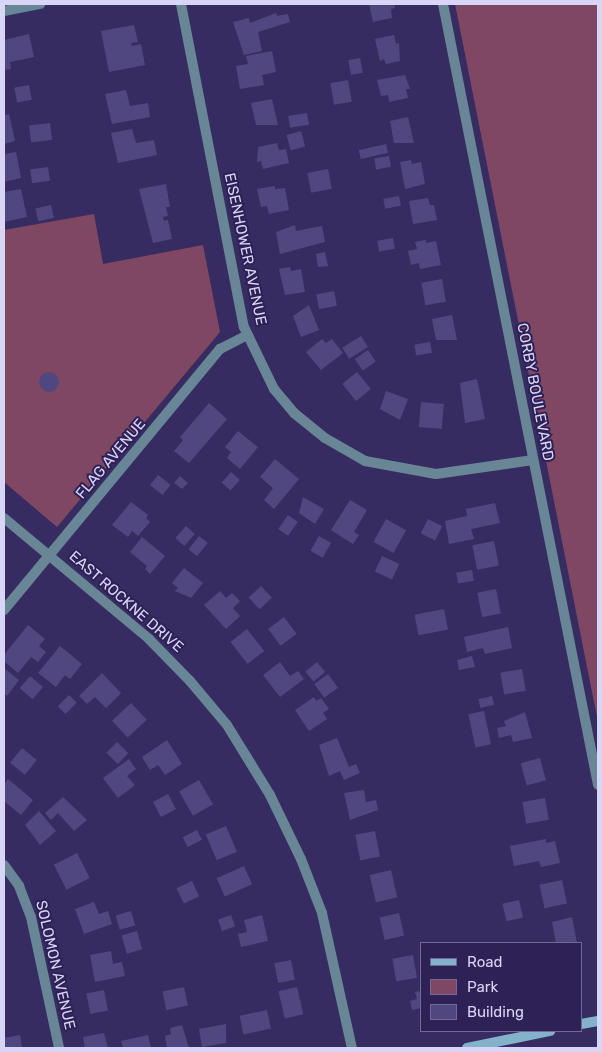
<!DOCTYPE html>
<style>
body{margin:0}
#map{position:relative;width:602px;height:1052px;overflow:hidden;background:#372c61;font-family:Rubik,sans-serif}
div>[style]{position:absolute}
.green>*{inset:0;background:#804763}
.building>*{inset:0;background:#514780;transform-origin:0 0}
.round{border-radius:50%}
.minor>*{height:10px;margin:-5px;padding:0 5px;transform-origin:5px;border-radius:5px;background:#688695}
.tertiary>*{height:10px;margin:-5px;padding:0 5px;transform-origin:5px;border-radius:5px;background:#688695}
.secondary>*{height:10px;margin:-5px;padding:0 5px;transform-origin:5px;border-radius:5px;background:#83b3cb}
span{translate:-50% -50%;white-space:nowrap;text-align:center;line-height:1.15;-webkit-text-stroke:4px #2d2156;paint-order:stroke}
.street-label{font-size:15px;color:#d9d5f7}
.frame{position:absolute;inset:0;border:5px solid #d9d5f7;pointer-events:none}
.legend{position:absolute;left:420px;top:942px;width:162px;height:90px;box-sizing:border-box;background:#2d2156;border:1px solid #726996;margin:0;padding:6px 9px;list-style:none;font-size:15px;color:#d9d5f7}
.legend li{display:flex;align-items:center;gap:10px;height:25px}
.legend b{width:25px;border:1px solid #726996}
</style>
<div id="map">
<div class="green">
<div style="clip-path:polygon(455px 4px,598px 4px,598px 722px)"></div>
<div style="clip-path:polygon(94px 214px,103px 264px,203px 245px,220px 332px,57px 527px,4px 482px,4px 230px)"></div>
</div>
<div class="building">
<div style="clip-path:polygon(369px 4px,394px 4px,395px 8px,391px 9px,392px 18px,373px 22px)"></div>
<div style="clip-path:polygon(276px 13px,277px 16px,288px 14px,290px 22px,258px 32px,262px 51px,244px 55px,233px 22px,249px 18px,250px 23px)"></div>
<div style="clip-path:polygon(134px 25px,138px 42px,131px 43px,132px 46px,141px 44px,145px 65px,109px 72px,101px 31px)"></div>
<div style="clip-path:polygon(29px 34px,34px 57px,10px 62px,11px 69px,4px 70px,4px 40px)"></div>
<div style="clip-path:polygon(394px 35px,396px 44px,399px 43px,400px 61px,386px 64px,384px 59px,380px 61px,375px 39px)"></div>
<div style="clip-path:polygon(272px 51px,276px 72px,262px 75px,264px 85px,240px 89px,236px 66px,248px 64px,246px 56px)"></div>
<div style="left:360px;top:58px;width:15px;height:12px;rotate:79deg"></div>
<div style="clip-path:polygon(405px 75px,410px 89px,406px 89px,408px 98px,389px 102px,388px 95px,381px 96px,377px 80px)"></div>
<div style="left:348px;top:80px;width:22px;height:18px;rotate:80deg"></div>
<div style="left:29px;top:85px;width:15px;height:15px;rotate:79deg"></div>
<div style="clip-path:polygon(126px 90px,130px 106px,148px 103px,150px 117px,112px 124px,105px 94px)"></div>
<div style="clip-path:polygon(272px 99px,278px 125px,256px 125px,251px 103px)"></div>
<div style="left:307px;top:113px;width:12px;height:19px;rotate:81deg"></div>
<div style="clip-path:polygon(9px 114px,15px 141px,4px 144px,4px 115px)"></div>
<div style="clip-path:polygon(408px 117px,414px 143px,394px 143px,390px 121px)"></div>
<div style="left:50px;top:123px;width:17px;height:21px;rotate:83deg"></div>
<div style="clip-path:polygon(132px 129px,136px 143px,154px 140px,157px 155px,118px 163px,111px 133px)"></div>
<div style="left:301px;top:131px;width:16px;height:15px;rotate:75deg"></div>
<div style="clip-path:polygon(277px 143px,279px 150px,286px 149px,289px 163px,263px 169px,261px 161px,257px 162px,258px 147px)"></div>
<div style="left:386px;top:144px;width:9px;height:28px;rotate:77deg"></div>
<div style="clip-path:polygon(16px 152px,21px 178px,4px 182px,4px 154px)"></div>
<div style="left:389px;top:156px;width:11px;height:15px;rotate:80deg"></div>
<div style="clip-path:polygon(411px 160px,412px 164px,421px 162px,425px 184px,405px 189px,400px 162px)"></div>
<div style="left:48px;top:167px;width:14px;height:18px;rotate:82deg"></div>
<div style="left:328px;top:169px;width:20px;height:21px;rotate:79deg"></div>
<div style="clip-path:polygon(166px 184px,170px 207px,166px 207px,168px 216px,163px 217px,164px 221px,168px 220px,172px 239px,153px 243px,139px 189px)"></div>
<div style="clip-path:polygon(275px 186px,275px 189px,285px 188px,289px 210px,269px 214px,267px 206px,261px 207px,257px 189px)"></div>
<div style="clip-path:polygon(21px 189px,27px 217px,4px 222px,4px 192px)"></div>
<div style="left:399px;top:196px;width:10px;height:16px;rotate:79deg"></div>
<div style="clip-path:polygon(428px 198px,430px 205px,434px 205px,437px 220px,413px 224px,409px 201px)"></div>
<div style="left:51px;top:205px;width:13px;height:16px;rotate:77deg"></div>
<div style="clip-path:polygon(295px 225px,296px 231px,322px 226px,325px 242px,280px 254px,276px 232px)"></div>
<div style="left:393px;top:238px;width:11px;height:16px;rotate:80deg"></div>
<div style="clip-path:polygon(426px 240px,426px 243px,436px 241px,441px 265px,420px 269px,419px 263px,411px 265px,408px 251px,417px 249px,415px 242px)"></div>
<div style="clip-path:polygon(325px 252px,328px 266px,318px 267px,316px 254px)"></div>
<div style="clip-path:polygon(290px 267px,291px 271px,301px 269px,305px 292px,285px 295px,279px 269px)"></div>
<div style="left:442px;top:279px;width:23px;height:21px;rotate:80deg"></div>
<div style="left:334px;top:291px;width:15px;height:18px;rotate:79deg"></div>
<div style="clip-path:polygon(309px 305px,319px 330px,301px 337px,293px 316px)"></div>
<div style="clip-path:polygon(452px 315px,457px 340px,436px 340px,432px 319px)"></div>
<div style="left:361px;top:336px;width:13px;height:22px;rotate:58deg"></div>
<div style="clip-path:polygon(322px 339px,326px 343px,332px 339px,343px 353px,321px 370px,306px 352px)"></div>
<div style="left:430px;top:342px;width:11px;height:16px;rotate:80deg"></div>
<div style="left:368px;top:350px;width:14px;height:16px;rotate:56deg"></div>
<div style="left:357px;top:372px;width:22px;height:19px;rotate:51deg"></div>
<div class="round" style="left:39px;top:372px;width:20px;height:20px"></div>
<div style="clip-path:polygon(477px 379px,485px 419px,465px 423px,460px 383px)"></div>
<div style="clip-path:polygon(386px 391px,408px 399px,400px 420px,380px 409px)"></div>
<div style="left:421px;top:402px;width:23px;height:25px;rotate:5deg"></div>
<div style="clip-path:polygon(209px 403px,227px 419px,189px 463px,174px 451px,183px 440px,180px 437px)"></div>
<div style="clip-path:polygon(238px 431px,258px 447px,240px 469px,227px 458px,231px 452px,225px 447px)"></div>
<div style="clip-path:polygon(275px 459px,299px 479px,274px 509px,264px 500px,273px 488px,260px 477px)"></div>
<div style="left:231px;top:472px;width:12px;height:14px;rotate:42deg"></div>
<div style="left:158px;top:475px;width:16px;height:13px;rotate:38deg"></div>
<div style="clip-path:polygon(180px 476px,188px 483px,182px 489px,174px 483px)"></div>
<div style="clip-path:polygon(303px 497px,324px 509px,315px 524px,299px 513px)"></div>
<div style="clip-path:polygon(350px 500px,367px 510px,354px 532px,359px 535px,353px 544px,331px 530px)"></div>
<div style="clip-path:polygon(131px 502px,148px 515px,146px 518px,150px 522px,138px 536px,132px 531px,128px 537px,112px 525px)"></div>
<div style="clip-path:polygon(495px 503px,500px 523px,471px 529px,474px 539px,449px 544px,445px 521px,467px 516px,466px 509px)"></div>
<div style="left:288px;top:515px;width:12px;height:17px;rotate:35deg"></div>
<div style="left:386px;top:519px;width:23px;height:26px;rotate:29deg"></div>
<div style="left:428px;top:519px;width:16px;height:16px;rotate:27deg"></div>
<div style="left:186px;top:526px;width:12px;height:16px;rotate:42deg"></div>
<div style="left:199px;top:536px;width:11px;height:17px;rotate:38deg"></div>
<div style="left:319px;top:536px;width:14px;height:17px;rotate:30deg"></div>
<div style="clip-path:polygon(142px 537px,165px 556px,150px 574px,145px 569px,147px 566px,130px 552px)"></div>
<div style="left:494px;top:541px;width:25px;height:22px;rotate:79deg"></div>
<div style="left:382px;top:556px;width:19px;height:17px;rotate:25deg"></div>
<div style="clip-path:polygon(184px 568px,203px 583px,191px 598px,175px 591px,178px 588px,172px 583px)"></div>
<div style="left:472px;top:570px;width:11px;height:16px;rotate:80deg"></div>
<div style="left:261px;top:586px;width:16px;height:17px;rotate:47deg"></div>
<div style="left:496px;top:589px;width:25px;height:19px;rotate:79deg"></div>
<div style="clip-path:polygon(220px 591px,226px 598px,232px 593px,240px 601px,233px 608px,240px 616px,226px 629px,204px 605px)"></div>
<div style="left:444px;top:609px;width:21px;height:30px;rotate:79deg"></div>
<div style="left:284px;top:617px;width:21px;height:20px;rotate:53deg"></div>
<div style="clip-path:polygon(28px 625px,45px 639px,39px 646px,46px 652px,38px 662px,31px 657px,18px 673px,4px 661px,4px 655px)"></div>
<div style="clip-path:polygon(508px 627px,512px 648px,485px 654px,483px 648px,467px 652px,464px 637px)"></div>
<div style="left:247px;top:629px;width:28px;height:21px;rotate:52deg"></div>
<div style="clip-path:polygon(60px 646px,82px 664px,70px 679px,65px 675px,56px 687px,38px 673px)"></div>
<div style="clip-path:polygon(472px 656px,475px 667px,459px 670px,457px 660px)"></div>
<div style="clip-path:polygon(280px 662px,290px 676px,298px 671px,304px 679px,280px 697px,263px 675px)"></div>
<div style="left:317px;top:662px;width:13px;height:15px;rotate:51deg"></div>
<div style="clip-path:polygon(4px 668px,19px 680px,7px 696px,4px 693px)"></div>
<div style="left:522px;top:669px;width:22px;height:22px;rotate:80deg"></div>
<div style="clip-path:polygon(102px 673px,121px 693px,106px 708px,95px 697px,87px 704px,79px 696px)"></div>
<div style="left:328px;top:674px;width:17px;height:17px;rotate:54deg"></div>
<div style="left:30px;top:676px;width:17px;height:16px;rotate:40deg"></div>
<div style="left:69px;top:695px;width:11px;height:16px;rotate:45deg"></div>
<div style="left:492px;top:696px;width:9px;height:14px;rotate:77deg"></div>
<div style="clip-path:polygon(314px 697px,316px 701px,321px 698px,329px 709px,323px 713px,327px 719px,309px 731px,295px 710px)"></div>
<div style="left:131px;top:703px;width:23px;height:26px;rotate:47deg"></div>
<div style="left:484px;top:711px;width:34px;height:16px;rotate:78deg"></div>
<div style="clip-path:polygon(525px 712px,532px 738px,513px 742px,511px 735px,499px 738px,497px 728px,506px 726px,504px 721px)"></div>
<div style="clip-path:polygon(337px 738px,349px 767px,356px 764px,360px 773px,344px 780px,340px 771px,329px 776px,319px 745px)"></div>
<div style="clip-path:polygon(167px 740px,182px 764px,165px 775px,158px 765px,150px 770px,142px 757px)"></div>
<div style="left:117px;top:742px;width:16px;height:15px;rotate:45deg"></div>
<div style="left:22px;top:748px;width:19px;height:19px;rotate:39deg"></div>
<div style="left:540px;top:758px;width:23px;height:20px;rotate:75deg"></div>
<div style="clip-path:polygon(129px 759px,136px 769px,127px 776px,135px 785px,118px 798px,103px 778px)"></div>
<div style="clip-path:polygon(8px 779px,33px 800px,21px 815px,4px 801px,4px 785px)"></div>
<div style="left:199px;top:780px;width:28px;height:23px;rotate:60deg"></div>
<div style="clip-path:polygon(364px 790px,366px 802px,376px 800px,378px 810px,350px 820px,344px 793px)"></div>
<div style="left:168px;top:794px;width:17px;height:17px;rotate:62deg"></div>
<div style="clip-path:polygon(63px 797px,87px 820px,74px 831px,58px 813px,51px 820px,45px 813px)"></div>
<div style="left:545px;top:798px;width:22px;height:23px;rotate:80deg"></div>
<div style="clip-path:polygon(39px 811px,56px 831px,40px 845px,25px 825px)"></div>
<div style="left:226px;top:826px;width:28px;height:22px;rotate:67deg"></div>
<div style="left:197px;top:830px;width:11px;height:16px;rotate:63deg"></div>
<div style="left:375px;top:831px;width:26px;height:20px;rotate:79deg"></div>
<div style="clip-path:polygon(546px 839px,546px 843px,555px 841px,560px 863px,541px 867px,539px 861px,514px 866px,510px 846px)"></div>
<div style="left:77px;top:853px;width:28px;height:26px;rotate:63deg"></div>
<div style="left:244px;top:866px;width:20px;height:30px;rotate:66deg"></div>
<div style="left:391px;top:870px;width:28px;height:22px;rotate:77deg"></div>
<div style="left:562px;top:880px;width:24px;height:23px;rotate:78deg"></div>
<div style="left:192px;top:881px;width:17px;height:17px;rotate:65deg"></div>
<div style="left:519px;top:900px;width:18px;height:17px;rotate:77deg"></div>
<div style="clip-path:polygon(94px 902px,99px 914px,108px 911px,112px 924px,84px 934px,75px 909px)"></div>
<div style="left:131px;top:911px;width:15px;height:16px;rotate:74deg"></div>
<div style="left:399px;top:913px;width:23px;height:20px;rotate:77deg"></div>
<div style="left:231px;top:915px;width:12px;height:14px;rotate:70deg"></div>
<div style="clip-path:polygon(262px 915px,268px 941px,241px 947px,238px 934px,247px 932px,244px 920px)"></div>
<div style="clip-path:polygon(572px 917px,577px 943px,556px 943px,552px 922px)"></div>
<div style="left:137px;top:931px;width:19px;height:16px;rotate:74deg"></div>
<div style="clip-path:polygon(111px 951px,113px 964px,122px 962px,125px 976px,95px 982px,90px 955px)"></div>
<div style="left:413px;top:955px;width:23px;height:21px;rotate:80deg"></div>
<div style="left:291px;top:960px;width:20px;height:17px;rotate:79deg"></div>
<div style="left:184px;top:987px;width:19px;height:22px;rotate:78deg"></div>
<div style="left:297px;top:987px;width:28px;height:19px;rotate:77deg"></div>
<div style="left:104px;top:990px;width:21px;height:18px;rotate:79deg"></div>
<div style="clip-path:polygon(421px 991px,421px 1008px,412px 1010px,410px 1001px,417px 999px,415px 992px)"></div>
<div style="left:267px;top:1010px;width:19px;height:28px;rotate:78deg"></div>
<div style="clip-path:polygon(226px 1024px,226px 1043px,202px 1047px,199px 1029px)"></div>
<div style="clip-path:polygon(182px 1025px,189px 1048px,167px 1048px,165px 1036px,171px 1034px,170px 1028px)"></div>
<div style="clip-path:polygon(104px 1033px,108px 1048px,85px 1048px,83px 1037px)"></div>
<div style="clip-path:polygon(20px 1035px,22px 1048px,4px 1048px,4px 1038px)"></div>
<div style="clip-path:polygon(148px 1035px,151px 1048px,123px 1048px,121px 1041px)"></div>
</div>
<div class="minor">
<div style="left:181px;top:4px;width:329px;rotate:79deg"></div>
<div style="left:244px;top:327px;width:69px;rotate:64.2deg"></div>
<div style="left:274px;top:389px;width:31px;rotate:50deg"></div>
<div style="left:294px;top:413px;width:40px;rotate:39deg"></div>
<div style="left:325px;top:438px;width:46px;rotate:29.9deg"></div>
<div style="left:365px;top:461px;width:72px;rotate:10.4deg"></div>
<div style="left:436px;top:474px;width:98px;rotate:-8.2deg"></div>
<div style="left:4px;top:11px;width:37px;rotate:-11deg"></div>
<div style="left:4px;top:518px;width:189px;rotate:39.8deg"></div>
<div style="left:149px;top:639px;width:59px;rotate:45.7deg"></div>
<div style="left:190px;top:681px;width:57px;rotate:49.9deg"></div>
<div style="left:227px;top:725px;width:82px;rotate:58.4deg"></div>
<div style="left:270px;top:795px;width:71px;rotate:64.2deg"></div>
<div style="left:301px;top:859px;width:58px;rotate:68.7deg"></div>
<div style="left:322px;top:913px;width:138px;rotate:77.5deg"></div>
<div style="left:4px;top:610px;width:339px;rotate:-50.4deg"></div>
<div style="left:220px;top:349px;width:30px;rotate:-27deg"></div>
<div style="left:4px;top:865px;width:26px;rotate:54deg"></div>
<div style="left:19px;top:886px;width:33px;rotate:69deg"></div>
<div style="left:31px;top:917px;width:134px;rotate:77.9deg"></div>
</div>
<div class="tertiary">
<div style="left:443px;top:4px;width:796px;rotate:78.77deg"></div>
</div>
<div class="secondary">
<div style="left:581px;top:1024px;width:17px;rotate:-10deg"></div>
<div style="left:467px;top:1048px;width:85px;rotate:-11.6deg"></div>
</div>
<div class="street-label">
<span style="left:245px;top:249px;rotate:78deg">EISENHOWER AVENUE</span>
<span style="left:535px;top:392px;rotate:79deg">CORBY BOULEVARD</span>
<span style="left:111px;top:459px;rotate:-50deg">FLAG AVENUE</span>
<span style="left:126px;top:602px;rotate:41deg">EAST ROCKNE DRIVE</span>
<span style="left:55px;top:965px;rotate:77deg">SOLOMON AVENUE</span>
</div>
<div class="frame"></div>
<ul class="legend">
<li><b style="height:6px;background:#83b3cb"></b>Road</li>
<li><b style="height:14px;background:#804763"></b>Park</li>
<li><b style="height:14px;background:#514780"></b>Building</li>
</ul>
</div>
